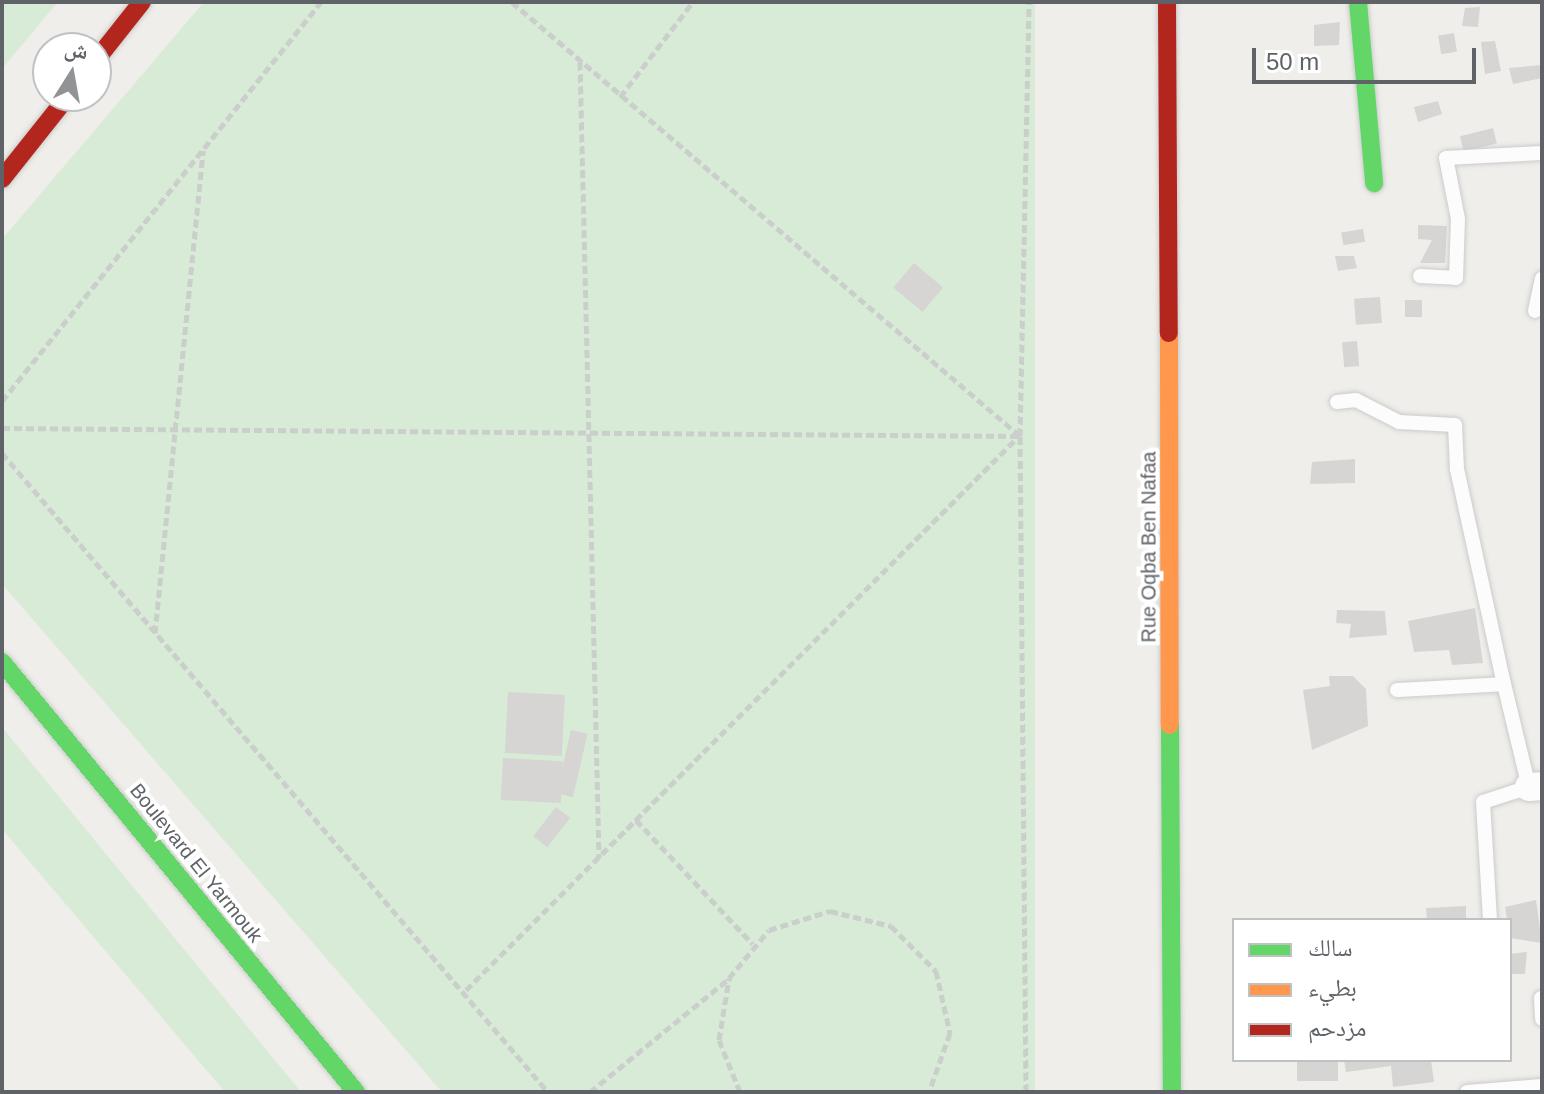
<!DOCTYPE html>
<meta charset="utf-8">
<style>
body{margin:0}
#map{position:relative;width:1544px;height:1094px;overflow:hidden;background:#efeeea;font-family:Arial,"Noto Naskh Arabic",sans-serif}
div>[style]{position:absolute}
.green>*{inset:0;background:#d8ebd6}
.building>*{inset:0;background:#d6d5d3;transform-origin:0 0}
.path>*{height:5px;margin-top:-2.5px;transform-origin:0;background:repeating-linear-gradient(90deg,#cacfcc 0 8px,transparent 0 12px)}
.roads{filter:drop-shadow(0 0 2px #cbcccc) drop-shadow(0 0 2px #cbcccc)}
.lane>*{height:14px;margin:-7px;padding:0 7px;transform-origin:7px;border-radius:7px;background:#fdfcfc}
.street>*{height:28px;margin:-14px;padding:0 14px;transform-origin:14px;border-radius:14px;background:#fdfcfc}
.fast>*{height:18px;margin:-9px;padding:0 9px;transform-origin:9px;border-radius:9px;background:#63d668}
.slow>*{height:18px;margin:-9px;padding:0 9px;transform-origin:9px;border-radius:9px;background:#ff974d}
.jam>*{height:18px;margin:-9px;padding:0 9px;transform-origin:9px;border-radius:9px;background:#b3261e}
span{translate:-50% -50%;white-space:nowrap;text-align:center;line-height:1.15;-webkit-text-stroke:8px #fff;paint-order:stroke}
.street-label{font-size:20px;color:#5f6368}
.frame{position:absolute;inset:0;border:4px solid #5f6368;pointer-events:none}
.legend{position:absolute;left:1232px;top:918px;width:280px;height:144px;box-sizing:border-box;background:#fff;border:2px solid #bfc1c3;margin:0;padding:10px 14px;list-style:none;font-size:24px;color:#5f6368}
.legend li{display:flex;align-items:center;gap:16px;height:40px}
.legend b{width:40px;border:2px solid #bfc1c3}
.north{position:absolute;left:32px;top:32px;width:80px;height:80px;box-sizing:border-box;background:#fff;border:2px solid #bfc1c3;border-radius:50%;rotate:11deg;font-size:22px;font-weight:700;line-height:32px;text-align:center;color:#5f6368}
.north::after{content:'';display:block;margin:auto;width:28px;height:36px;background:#919496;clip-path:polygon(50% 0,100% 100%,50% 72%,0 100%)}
.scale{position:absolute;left:1252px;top:48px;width:224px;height:36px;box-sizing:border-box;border:4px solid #5f6368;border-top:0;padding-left:10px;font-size:24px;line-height:28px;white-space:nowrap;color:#5f6368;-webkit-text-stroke:6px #fff;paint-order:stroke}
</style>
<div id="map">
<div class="green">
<div style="clip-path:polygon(2px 2px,58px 2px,2px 69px)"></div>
<div style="clip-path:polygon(204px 2px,1035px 2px,1035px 1092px,442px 1092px,2px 584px,2px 239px)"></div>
<div style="clip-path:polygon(2px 727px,301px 1092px,225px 1092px,2px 829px)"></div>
</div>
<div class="building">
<div style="clip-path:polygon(1480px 7px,1478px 27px,1462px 26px,1465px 8px)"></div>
<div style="clip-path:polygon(1340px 22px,1339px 45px,1314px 46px,1314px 25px)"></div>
<div style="left:1454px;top:33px;width:19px;height:16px;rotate:81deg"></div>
<div style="clip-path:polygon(1495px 41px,1501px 71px,1485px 74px,1481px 42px)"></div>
<div style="clip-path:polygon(1541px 65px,1542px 78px,1513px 84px,1509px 68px)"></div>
<div style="clip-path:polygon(1438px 101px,1442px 114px,1418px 122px,1414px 107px)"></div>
<div style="left:1493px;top:128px;width:16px;height:34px;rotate:76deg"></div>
<div style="clip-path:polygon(1418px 225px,1447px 226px,1445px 263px,1420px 263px,1432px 240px,1418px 239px)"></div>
<div style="left:1363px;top:229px;width:13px;height:22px;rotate:81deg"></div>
<div style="clip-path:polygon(1335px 256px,1354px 256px,1357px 268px,1338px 271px)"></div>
<div style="left:914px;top:263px;width:38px;height:32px;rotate:40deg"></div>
<div style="left:1380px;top:297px;width:26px;height:26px;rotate:86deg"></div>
<div style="left:1405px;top:300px;width:17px;height:17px"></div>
<div style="left:1357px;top:341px;width:25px;height:15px;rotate:85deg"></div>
<div style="clip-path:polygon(1355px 459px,1355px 483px,1310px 484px,1312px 462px)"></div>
<div style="clip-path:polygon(1475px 608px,1483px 663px,1452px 665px,1449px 650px,1414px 652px,1408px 621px)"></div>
<div style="clip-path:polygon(1337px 610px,1385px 611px,1387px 635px,1349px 638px,1351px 624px,1336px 623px)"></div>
<div style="clip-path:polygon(1329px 676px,1353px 676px,1366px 689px,1368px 726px,1312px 750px,1303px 690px,1330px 686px)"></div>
<div style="left:508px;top:692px;width:57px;height:61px;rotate:3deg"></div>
<div style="left:571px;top:730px;width:17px;height:65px;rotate:13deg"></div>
<div style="left:503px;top:758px;width:60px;height:42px;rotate:3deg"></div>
<div style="left:556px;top:807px;width:18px;height:37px;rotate:38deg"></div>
<div style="clip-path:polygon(1536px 900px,1542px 943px,1510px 938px,1505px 907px)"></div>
<div style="clip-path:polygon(1466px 906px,1466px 920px,1427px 920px,1426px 908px)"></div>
<div style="clip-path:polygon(1527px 952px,1525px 974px,1510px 974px,1510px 954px)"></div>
<div style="left:1297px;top:1060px;width:41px;height:21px"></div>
<div style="clip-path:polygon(1344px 1060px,1431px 1060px,1434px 1082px,1393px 1087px,1391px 1066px,1346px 1072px)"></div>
</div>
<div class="path">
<div style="left:512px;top:2px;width:667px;rotate:40.5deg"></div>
<div style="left:580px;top:62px;width:796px;rotate:88.63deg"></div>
<div style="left:620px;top:97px;width:120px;rotate:-52.5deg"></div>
<div style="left:2px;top:401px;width:511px;rotate:-51.36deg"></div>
<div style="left:2px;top:428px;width:1018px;rotate:0.45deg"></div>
<div style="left:2px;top:453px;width:840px;rotate:49.49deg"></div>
<div style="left:155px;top:633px;width:485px;rotate:-84.3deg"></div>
<div style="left:636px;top:820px;width:170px;rotate:46.7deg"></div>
<div style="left:466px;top:990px;width:783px;rotate:-45.05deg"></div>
<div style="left:590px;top:1092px;width:176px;rotate:-39.2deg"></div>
<div style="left:740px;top:1092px;width:56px;rotate:-112deg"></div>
<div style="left:719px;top:1040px;width:63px;rotate:-80.8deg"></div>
<div style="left:729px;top:978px;width:62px;rotate:-50.2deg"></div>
<div style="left:769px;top:930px;width:64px;rotate:-17.3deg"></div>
<div style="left:830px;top:911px;width:63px;rotate:13.8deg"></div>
<div style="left:891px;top:926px;width:64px;rotate:45deg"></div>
<div style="left:936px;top:971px;width:64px;rotate:77.3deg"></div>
<div style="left:950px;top:1033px;width:63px;rotate:109.6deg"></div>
<div style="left:1026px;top:1092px;width:656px;rotate:-90.52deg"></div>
<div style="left:1020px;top:436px;width:434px;rotate:-88.8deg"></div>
</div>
<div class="roads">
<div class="lane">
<div style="left:1420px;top:276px;width:36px;rotate:3deg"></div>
<div style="left:1456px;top:278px;width:59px;rotate:-88.1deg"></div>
<div style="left:1458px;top:219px;width:62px;rotate:-101.1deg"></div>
<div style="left:1446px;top:158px;width:96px;rotate:-3deg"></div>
<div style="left:1535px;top:311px;width:33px;rotate:-78deg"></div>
<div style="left:1337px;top:402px;width:19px;rotate:-6deg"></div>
<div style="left:1356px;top:400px;width:48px;rotate:27.1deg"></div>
<div style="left:1399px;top:422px;width:56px;rotate:3.1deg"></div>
<div style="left:1455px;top:425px;width:44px;rotate:87.4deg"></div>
<div style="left:1457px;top:469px;width:220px;rotate:77.7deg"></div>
<div style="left:1397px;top:690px;width:107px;rotate:-3.2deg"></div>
<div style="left:1504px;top:684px;width:106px;rotate:76.4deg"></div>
<div style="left:1529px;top:787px;width:48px;rotate:161.9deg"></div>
<div style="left:1483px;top:802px;width:118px;rotate:86.6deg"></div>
<div style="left:1541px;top:998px;width:21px;rotate:87deg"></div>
<div style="left:1467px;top:1092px;width:75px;rotate:-4.6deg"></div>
</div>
<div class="street">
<div style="left:1529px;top:787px;width:13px;rotate:-4deg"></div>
</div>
<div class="fast">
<div style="left:1358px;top:2px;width:182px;rotate:84.9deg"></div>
<div style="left:2px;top:662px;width:557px;rotate:50.54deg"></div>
<div style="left:1170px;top:725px;width:367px;rotate:89.7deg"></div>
</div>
<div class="slow">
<div style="left:1169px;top:333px;width:392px;rotate:89.9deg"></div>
</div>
<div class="jam">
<div style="left:1167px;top:2px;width:331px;rotate:89.7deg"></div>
<div style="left:96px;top:60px;width:74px;rotate:-51.6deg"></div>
<div style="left:2px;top:179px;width:106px;rotate:-51.5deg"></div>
</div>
</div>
<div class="street-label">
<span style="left:1149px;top:547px;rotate:-90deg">Rue Oqba Ben Nafaa</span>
<span style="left:196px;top:863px;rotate:51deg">Boulevard El Yarmouk</span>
</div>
<div class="frame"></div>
<ul class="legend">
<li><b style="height:10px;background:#63d668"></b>سالك</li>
<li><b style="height:10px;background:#ff974d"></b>بطيء</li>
<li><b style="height:10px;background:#b3261e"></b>مزدحم</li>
</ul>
<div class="north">ش</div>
<div class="scale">50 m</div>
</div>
